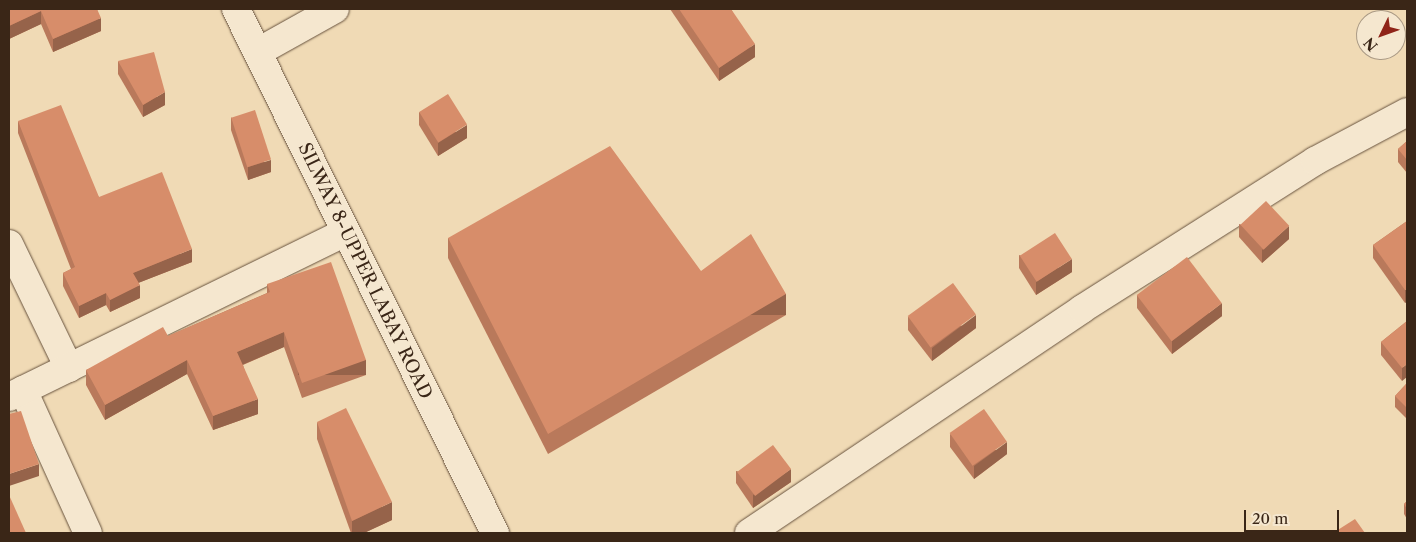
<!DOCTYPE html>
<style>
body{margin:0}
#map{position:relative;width:1416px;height:542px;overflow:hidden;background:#f0dab5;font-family:"Libre Caslon Text",serif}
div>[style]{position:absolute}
.roads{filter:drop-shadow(0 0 1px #68533e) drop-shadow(0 0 1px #68533e)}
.street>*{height:28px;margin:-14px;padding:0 14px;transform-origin:14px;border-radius:14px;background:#f5e7cf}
.secondary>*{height:28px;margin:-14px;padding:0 14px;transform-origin:14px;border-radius:14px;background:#f5e7cf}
.wall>*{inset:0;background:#b9795b}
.shaded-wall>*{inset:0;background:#96634a;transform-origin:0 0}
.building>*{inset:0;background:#d78d6a;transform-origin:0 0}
span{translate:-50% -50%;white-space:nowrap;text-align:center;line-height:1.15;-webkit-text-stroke:4px #f5e7cf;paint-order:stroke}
.street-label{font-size:18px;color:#3a2617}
.frame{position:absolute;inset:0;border:10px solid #3a2617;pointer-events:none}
.north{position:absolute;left:1356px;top:10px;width:50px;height:50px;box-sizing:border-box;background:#f5e7cf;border:1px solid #aa9a85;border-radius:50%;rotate:228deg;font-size:14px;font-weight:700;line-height:20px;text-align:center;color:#3a2617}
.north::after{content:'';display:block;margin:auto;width:18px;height:22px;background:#8f2418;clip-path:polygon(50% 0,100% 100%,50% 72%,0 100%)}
.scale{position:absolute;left:1244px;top:510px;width:95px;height:22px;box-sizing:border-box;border:2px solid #3a2617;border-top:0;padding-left:6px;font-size:15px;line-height:18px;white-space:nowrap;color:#3a2617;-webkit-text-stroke:4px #f5e7cf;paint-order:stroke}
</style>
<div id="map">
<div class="roads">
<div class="street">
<div style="left:258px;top:52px;width:88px;rotate:-29.2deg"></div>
<div style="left:9px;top:244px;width:138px;rotate:64.2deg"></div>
<div style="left:23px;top:390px;width:157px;rotate:65.6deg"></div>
<div style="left:9px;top:397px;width:373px;rotate:-26.1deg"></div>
<div style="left:749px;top:533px;width:401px;rotate:-33.9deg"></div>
<div style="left:1082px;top:309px;width:276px;rotate:-32.4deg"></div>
<div style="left:1315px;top:161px;width:104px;rotate:-28deg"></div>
</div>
<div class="secondary">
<div style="left:236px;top:9px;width:585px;rotate:63.7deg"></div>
</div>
</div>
<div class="wall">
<div style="clip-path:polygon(9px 9px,97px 9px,101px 31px,53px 52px,41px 24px,9px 39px)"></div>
<div style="clip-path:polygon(670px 9px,731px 9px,755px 57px,719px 81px)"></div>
<div style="clip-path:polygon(118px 61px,165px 105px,143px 117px,118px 74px)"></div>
<div style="clip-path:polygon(419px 112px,467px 138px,438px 156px,419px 125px)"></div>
<div style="clip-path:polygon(231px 117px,271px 172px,248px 180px,231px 130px)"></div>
<div style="clip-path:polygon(18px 121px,99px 197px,192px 262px,138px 283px,140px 298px,110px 312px,106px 305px,79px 318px,63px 286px,63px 273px,71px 269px,18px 133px)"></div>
<div style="clip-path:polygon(1407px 141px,1407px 173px,1398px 162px,1398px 149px)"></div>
<div style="clip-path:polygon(1407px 221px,1405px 303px,1373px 258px,1373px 245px)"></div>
<div style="clip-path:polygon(1239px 224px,1289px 239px,1262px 263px,1239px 237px)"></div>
<div style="clip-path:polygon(448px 238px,701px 271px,786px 315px,548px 454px,448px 258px)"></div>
<div style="clip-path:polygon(1019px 255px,1072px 272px,1036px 295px,1019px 268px)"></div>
<div style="clip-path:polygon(267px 284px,366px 375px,302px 398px,284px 347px,243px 365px,258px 414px,213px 430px,187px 374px,105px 420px,86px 385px,86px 370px,168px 336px,267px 293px)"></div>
<div style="clip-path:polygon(1137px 295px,1222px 316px,1172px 354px,1137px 308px)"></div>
<div style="clip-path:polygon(908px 317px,976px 328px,932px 361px,908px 330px)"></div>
<div style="clip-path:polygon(1407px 321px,1402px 381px,1381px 355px,1381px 342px)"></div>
<div style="clip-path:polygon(1407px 383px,1407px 419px,1395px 407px,1395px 396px)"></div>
<div style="clip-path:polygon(317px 422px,392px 520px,364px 533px,351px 533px,317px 439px)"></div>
<div style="clip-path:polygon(950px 434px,1007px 454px,974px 479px,950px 447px)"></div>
<div style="clip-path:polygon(736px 471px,791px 482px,753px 508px,736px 483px)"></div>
<div style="clip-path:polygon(1407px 501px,1407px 519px,1404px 514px,1404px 504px)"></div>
</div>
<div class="shaded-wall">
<div style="clip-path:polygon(41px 11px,41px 24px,9px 39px,9px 26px)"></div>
<div style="clip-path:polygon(101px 18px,101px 31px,53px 52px,53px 39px)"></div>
<div style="clip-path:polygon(755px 44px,755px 57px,719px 81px,719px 68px)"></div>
<div style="clip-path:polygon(165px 92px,165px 105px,143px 117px,143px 105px)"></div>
<div style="clip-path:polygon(467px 125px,467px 138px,438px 156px,438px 143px)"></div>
<div style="clip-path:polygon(271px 160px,271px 172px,248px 180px,248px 167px)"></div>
<div style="clip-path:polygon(1289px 226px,1289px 239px,1262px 263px,1262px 250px)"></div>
<div style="clip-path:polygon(192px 249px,192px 262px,133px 285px,133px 273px)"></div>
<div style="clip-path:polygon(1072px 259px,1072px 272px,1036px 295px,1036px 282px)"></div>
<div style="clip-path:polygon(140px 285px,140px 298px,110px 312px,110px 300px)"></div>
<div style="clip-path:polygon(1407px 289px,1407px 302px,1405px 303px,1405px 290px)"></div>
<div style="clip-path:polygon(106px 293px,106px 305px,79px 318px,79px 306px)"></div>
<div style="left:786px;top:294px;width:21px;height:276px;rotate:90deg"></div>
<div style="clip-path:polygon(1222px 303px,1222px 316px,1172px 354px,1172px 341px)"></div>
<div style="clip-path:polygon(976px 315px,976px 328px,932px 361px,932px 348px)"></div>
<div style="clip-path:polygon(284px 332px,284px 347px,237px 367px,237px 352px)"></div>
<div style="clip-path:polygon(187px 360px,187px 374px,105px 420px,105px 405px)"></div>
<div style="left:366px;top:360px;width:15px;height:68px;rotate:90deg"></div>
<div style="clip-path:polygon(1407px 364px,1407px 377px,1402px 381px,1402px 368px)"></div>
<div style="clip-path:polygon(258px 399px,258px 414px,213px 430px,213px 416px)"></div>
<div style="clip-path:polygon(1007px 442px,1007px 454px,974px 479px,974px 466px)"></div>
<div style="clip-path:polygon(39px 464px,39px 476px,9px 486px,9px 474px)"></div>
<div style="clip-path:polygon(791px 469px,791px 482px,753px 508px,753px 495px)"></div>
<div style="clip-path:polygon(392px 502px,392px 520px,364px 533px,352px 533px,352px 521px)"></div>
</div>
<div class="building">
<div style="clip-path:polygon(9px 9px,97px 9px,101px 18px,53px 39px,41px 11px,9px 26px)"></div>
<div style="clip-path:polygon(679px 9px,731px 9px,755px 44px,719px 68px)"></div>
<div style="clip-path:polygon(154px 52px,165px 92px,143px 105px,118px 61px)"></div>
<div style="left:448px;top:94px;width:36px;height:34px;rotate:58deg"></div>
<div style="clip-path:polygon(61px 105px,99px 197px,162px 172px,192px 249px,133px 273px,140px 285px,110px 300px,106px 293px,79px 306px,63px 273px,75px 267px,18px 121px)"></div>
<div style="left:255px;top:110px;width:52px;height:25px;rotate:72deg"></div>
<div style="clip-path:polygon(1407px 141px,1407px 160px,1398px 149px)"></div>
<div style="clip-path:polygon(610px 146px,701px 271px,751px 234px,786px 294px,548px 434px,448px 238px)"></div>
<div style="left:1266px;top:201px;width:34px;height:35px;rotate:47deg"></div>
<div style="clip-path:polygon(1407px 221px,1407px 289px,1405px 290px,1373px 245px)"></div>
<div style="left:1055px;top:233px;width:31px;height:42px;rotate:57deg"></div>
<div style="left:1187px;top:257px;width:58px;height:63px;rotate:53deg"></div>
<div style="clip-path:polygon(331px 262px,366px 360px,302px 383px,284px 332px,237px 352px,258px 399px,213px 416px,187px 360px,105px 405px,86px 370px,163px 327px,168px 336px,270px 292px,267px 284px)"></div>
<div style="left:953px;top:283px;width:39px;height:56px;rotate:54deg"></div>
<div style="clip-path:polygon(1407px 321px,1407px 364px,1402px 368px,1381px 342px)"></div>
<div style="clip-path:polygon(1407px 383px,1407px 408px,1395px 396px)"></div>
<div style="clip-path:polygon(346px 408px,392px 502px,352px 521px,317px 422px)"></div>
<div style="left:984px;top:409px;width:40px;height:42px;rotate:55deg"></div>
<div style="clip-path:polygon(21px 411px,39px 464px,9px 474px,9px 414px)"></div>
<div style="left:773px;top:445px;width:30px;height:45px;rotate:53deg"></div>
<div style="clip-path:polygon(9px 495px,26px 533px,9px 533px)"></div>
<div style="clip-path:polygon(1407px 501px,1407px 509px,1404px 504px)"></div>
<div style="clip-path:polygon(1355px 519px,1365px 533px,1333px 533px)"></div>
</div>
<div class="street-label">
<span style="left:365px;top:271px;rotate:64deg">SILWAY 8-UPPER LABAY ROAD</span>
</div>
<div class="frame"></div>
<div class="north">N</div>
<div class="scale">20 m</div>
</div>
